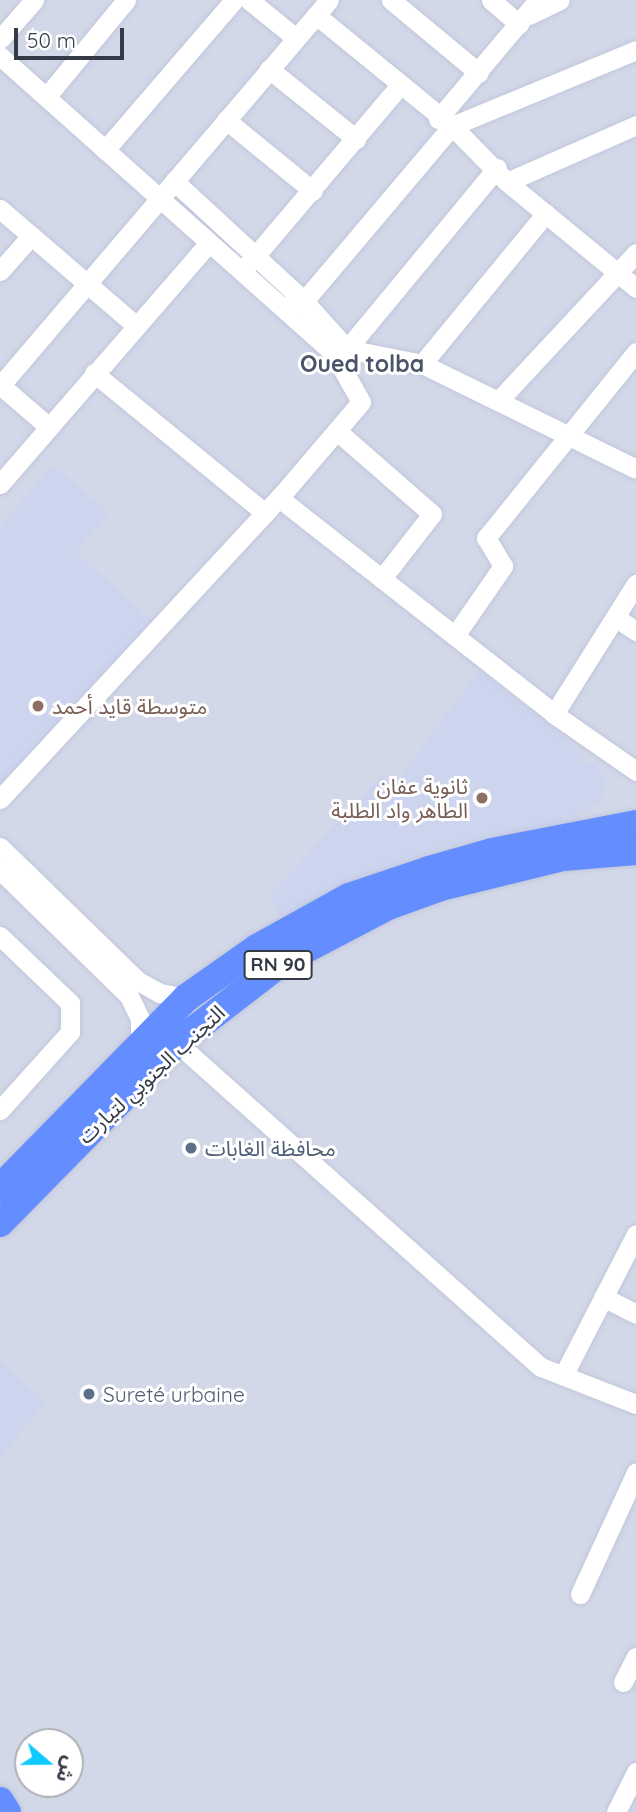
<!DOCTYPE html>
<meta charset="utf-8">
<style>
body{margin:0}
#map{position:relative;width:636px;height:1812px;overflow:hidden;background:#e5e8f4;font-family:Quicksand,"Noto Sans Arabic",sans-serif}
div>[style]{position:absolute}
.residential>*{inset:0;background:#d2d8e8}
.education>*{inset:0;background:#cdd4ee}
.roads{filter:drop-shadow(0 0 2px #c1c7db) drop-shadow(0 0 2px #c1c7db)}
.minor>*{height:19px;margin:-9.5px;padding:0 9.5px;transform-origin:9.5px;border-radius:9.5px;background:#fff}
.highway>*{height:28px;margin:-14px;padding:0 14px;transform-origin:14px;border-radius:14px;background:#648dff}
.dots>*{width:19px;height:19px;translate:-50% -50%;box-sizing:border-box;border:4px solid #fff;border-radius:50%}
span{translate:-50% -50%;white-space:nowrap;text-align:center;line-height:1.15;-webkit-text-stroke:6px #fff;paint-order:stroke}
.shield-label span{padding:2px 5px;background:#fff;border:2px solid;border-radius:5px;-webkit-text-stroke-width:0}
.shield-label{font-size:19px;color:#343a46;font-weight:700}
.education-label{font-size:21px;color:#785e54}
.left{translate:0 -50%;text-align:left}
.right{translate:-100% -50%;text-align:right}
.street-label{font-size:21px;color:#343a46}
.service-label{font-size:21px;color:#4e5e75}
.neighbourhood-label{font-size:23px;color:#4a556a;font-weight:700}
.north{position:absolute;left:14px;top:1728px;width:70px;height:70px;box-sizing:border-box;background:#fff;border:2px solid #aeb0b5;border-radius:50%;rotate:110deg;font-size:19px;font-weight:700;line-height:28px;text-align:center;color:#343a46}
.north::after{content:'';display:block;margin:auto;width:24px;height:32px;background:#10caff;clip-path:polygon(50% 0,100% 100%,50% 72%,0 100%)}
.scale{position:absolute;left:14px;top:28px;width:110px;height:32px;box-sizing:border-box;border:4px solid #343a46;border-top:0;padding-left:9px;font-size:21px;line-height:24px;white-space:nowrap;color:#343a46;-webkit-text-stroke:5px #fff;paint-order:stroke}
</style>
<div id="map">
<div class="residential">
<div style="clip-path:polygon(evenodd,0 0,636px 0,636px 1812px,0 1812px,0 0,28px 1742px,70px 1742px,70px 1784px,28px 1784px,28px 1742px)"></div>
</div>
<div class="education">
<div style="clip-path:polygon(53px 465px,109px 513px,76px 552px,153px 622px,0 790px,0 526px)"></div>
<div style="clip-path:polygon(479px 670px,574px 745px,575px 755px,581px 754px,582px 764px,593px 762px,599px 768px,607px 783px,600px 802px,590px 805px,590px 811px,578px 812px,580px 826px,442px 847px,281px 919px,269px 895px,382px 776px,394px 785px)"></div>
<div style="clip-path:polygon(0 1362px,46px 1402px,0 1457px)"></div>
</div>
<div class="roads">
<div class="minor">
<div style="left:249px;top:0;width:60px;rotate:39deg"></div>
<div style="left:391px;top:0;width:114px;rotate:39.7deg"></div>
<div style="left:491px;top:0;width:37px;rotate:41deg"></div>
<div style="left:316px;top:15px;width:176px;rotate:39.2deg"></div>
<div style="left:452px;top:126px;width:78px;rotate:45.5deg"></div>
<div style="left:507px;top:182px;width:167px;rotate:39.4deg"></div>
<div style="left:529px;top:15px;width:34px;rotate:-26deg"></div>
<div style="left:0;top:39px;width:52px;rotate:-48.9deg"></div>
<div style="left:0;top:56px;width:448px;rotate:41.7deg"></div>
<div style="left:334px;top:354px;width:55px;rotate:60.6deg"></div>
<div style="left:361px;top:402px;width:126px;rotate:130.5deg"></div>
<div style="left:279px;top:498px;width:350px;rotate:38.1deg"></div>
<div style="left:554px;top:714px;width:100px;rotate:34.8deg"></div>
<div style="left:269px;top:69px;width:112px;rotate:38.8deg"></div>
<div style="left:47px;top:96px;width:124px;rotate:-50.5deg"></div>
<div style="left:438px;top:119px;width:155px;rotate:-50deg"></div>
<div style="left:226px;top:120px;width:112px;rotate:39.2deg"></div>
<div style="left:105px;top:150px;width:198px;rotate:-49.3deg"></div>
<div style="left:174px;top:181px;width:177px;rotate:42.7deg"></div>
<div style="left:304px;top:301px;width:64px;rotate:48.1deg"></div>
<div style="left:347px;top:349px;width:76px;rotate:11.3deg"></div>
<div style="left:422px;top:364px;width:238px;rotate:26.1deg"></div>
<div style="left:507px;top:182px;width:141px;rotate:-23.8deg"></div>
<div style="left:0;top:209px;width:177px;rotate:40.6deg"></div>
<div style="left:245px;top:268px;width:240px;rotate:-49.7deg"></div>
<div style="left:0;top:271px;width:47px;rotate:-48.5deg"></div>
<div style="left:291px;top:304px;width:13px;rotate:-13deg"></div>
<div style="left:304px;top:301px;width:229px;rotate:-49.8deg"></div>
<div style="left:452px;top:126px;width:199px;rotate:-22.4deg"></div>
<div style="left:339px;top:352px;width:9px;rotate:-21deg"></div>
<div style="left:347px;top:349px;width:235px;rotate:-50.4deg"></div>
<div style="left:422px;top:364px;width:195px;rotate:-50.6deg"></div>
<div style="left:94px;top:373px;width:221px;rotate:39.3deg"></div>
<div style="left:0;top:385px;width:63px;rotate:40.5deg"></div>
<div style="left:0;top:386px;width:507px;rotate:-49.56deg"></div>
<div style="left:499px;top:400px;width:201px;rotate:-47deg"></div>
<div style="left:337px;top:431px;width:126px;rotate:41.1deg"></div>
<div style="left:432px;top:514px;width:80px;rotate:127.9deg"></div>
<div style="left:0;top:484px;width:318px;rotate:-49.1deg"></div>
<div style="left:615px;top:617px;width:25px;rotate:34deg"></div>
<div style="left:456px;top:634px;width:83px;rotate:-55.3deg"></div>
<div style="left:503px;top:566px;width:33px;rotate:-121deg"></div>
<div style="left:486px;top:538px;width:239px;rotate:-51.1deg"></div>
<div style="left:554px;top:714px;width:154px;rotate:-57.8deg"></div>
<div style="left:0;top:799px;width:410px;rotate:-47.2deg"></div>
<div style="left:0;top:847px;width:192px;rotate:44.2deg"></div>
<div style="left:138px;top:981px;width:25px;rotate:29deg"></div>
<div style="left:160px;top:993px;width:26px;rotate:11deg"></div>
<div style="left:0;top:870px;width:180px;rotate:44.3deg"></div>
<div style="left:129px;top:996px;width:25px;rotate:64deg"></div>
<div style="left:140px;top:1019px;width:26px;rotate:90deg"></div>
<div style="left:0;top:936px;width:97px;rotate:43.7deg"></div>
<div style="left:70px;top:1003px;width:29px;rotate:90deg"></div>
<div style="left:70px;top:1032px;width:105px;rotate:131.9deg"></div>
<div style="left:177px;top:1043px;width:487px;rotate:41.7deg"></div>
<div style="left:541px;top:1367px;width:102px;rotate:21.3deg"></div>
<div style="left:603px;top:1297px;width:37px;rotate:27deg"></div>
<div style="left:564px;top:1374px;width:157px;rotate:-62.8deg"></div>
<div style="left:580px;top:1594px;width:134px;rotate:-65.3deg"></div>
<div style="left:623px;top:1682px;width:28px;rotate:-63deg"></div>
<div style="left:616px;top:1812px;width:45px;rotate:-63.4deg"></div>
</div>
<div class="highway">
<div style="left:0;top:1188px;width:266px;rotate:-45.6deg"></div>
<div style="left:186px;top:998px;width:87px;rotate:-35.2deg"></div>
<div style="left:257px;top:948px;width:105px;rotate:-29deg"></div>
<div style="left:349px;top:897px;width:84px;rotate:-18.6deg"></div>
<div style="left:429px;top:870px;width:66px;rotate:-15.9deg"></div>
<div style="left:492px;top:852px;width:147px;rotate:-11deg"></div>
<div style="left:0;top:1223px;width:252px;rotate:-45.5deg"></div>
<div style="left:177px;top:1043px;width:134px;rotate:-37.7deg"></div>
<div style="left:283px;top:961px;width:119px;rotate:-27.6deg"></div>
<div style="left:388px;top:906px;width:56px;rotate:-19.7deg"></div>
<div style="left:441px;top:887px;width:126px;rotate:-13.8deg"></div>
<div style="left:563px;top:857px;width:73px;rotate:-4.7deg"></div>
<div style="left:0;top:1801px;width:13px;rotate:58deg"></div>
</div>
</div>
<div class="dots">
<div style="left:38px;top:706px;background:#8d6e63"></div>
<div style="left:482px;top:798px;background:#8d6e63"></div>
<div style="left:191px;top:1148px;background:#5c6f8a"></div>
<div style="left:89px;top:1394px;background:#5c6f8a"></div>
</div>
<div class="shield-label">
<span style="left:278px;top:965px">RN 90</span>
</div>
<div class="education-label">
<span class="left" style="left:52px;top:706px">متوسطة قايد أحمد</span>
<span class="right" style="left:468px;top:798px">ثانوية عفان<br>الطاهر واد الطلبة</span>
</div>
<div class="street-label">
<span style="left:151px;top:1074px;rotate:-43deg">التجنب الجنوبي لتيارت</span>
</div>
<div class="service-label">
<span class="left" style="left:205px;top:1148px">محافظة الغابات</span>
<span class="left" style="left:103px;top:1394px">Sureté urbaine</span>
</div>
<div class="neighbourhood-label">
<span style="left:362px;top:364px">Oued tolba</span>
</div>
<div class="north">ش</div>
<div class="scale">50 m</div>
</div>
